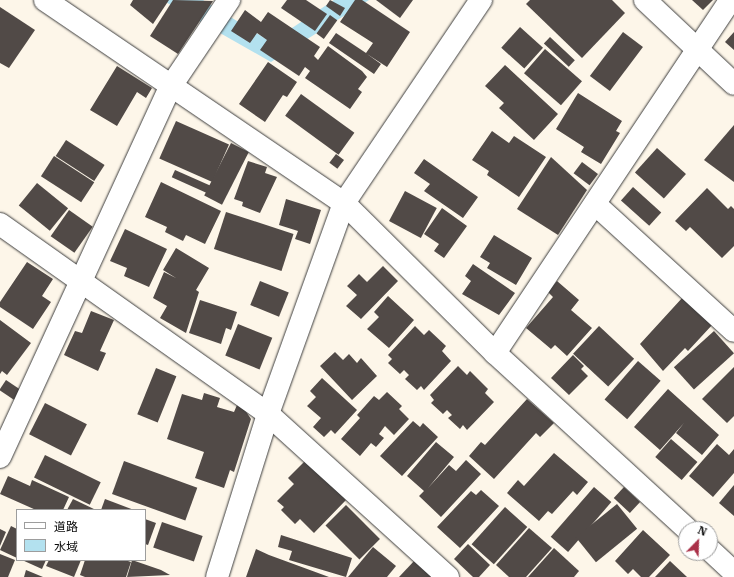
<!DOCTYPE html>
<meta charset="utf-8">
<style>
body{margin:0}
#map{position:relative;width:734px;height:577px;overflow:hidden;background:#fdf6e9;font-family:"IBM Plex Serif","Noto Sans JP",serif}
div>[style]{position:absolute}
.water>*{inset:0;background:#b3e1ef}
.building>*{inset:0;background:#514a47;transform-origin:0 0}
.roads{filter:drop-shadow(0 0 1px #3d3d3d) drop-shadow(0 0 1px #3d3d3d)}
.minor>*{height:22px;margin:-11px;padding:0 11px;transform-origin:11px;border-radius:11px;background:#fff}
span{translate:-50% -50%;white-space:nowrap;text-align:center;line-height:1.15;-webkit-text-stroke:4px #fff;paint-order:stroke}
.legend{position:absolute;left:16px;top:509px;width:130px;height:52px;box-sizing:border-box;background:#fff;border:1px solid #9d9d9d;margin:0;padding:5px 7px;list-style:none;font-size:12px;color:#0a0a0a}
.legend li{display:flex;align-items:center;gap:8px;height:20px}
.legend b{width:20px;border:1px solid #9d9d9d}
.north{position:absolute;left:678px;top:521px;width:40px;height:40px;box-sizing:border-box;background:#fff;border:1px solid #9d9d9d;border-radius:50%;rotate:23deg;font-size:11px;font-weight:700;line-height:16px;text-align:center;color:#0a0a0a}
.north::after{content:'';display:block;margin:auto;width:14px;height:18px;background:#aa3149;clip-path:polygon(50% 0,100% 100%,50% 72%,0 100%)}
</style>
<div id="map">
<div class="water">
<div style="clip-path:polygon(162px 0,203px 0,271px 42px,334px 0,369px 0,271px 62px)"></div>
</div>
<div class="building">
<div style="clip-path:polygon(133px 0,169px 0,153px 24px,130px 5px)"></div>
<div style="clip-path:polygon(173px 0,213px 1px,178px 54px,150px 36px)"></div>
<div style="clip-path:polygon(287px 0,306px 0,327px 14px,315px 31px,281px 8px)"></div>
<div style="clip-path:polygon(330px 0,345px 8px,340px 16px,326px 6px)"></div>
<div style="clip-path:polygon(355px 0,362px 0,410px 32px,387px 67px,367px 54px,381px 64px,374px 74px,329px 43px,336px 33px,366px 53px,373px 43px,340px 22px)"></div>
<div style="clip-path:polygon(376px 0,413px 0,400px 18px)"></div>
<div style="clip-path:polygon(530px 0,612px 0,625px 13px,582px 58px,526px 4px)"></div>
<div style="clip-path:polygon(692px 0,713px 0,703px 10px)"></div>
<div style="clip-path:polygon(0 7px,35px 30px,9px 68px,0 63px)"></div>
<div style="clip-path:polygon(245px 10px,261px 22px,268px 12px,320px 47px,314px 56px,318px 60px,328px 46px,362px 71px,367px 77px,358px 89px,362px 92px,350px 109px,305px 78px,310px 71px,305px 67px,299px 76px,260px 50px,267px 40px,257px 33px,250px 43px,231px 31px)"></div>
<div style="left:330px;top:15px;width:9px;height:23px;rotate:36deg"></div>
<div style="left:520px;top:27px;width:31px;height:28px;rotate:42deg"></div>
<div style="left:623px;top:32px;width:25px;height:55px;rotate:37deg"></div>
<div style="clip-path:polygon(734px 32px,734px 50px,725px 42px)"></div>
<div style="left:550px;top:37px;width:34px;height:9px;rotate:43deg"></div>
<div style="left:545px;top:49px;width:49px;height:32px;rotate:41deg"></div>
<div style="clip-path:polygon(268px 62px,297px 82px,287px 97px,283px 95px,265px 122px,239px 104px)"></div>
<div style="clip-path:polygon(505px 65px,558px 114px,534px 140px,499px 108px,504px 103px,485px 86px)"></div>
<div style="clip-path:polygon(117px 66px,152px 88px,146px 98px,137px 92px,117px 126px,90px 110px)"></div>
<div style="clip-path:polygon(578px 93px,622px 121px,616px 131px,620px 133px,601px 164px,581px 152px,584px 147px,556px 129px)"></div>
<div style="left:301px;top:94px;width:66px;height:27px;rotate:36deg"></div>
<div style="left:176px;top:121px;width:58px;height:41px;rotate:24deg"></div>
<div style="clip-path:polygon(734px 125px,734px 182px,704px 160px)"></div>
<div style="clip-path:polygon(492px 131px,509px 143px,514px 136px,546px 157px,519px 197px,487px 175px,489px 171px,472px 160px)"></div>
<div style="left:66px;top:140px;width:46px;height:19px;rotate:33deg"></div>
<div style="left:231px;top:143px;width:20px;height:59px;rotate:27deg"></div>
<div style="left:657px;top:148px;width:39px;height:33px;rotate:42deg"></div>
<div style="left:336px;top:154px;width:10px;height:11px;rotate:37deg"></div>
<div style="left:54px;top:156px;width:48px;height:24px;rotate:33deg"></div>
<div style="clip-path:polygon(551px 157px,587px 190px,558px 235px,517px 209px)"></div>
<div style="clip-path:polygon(424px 159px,478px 197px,463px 218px,424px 191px,430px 184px,414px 173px)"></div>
<div style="clip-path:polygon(248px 161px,267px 167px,265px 173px,277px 177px,260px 213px,242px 206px,243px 202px,234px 199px)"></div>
<div style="left:582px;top:162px;width:20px;height:14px;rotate:37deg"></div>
<div style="left:175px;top:170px;width:39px;height:8px;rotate:24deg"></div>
<div style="clip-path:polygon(161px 182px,221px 211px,205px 244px,186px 235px,183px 241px,165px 232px,167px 227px,145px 217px)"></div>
<div style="left:37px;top:183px;width:40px;height:29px;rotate:39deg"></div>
<div style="left:633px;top:187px;width:38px;height:18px;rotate:42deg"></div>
<div style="clip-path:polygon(707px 188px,728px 209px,731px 206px,734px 209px,734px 246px,722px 258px,690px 227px,686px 231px,675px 221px)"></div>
<div style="left:405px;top:191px;width:36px;height:34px;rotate:28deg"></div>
<div style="clip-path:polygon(286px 199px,321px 210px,310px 244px,295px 239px,298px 231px,279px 225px)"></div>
<div style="clip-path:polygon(442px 208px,467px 226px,444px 258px,434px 251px,439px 244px,424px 234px)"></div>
<div style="left:69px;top:210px;width:29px;height:32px;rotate:35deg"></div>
<div style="left:226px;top:212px;width:71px;height:39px;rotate:18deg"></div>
<div style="clip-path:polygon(125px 229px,167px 249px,149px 287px,124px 276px,127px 268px,110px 261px)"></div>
<div style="clip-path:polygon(494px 235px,532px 258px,516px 285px,487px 268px,490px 263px,480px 257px)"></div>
<div style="clip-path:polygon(176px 248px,209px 268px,196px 290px,199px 292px,186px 333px,160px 318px,167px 306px,153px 298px,164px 272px,176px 278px,163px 270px)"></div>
<div style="clip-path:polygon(27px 262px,53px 279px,42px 296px,51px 302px,33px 329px,0 307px,0 302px)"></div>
<div style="clip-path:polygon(473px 264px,515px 293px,499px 315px,462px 294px,471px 281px,465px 276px)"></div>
<div style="clip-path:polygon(383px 266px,398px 281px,361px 319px,346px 306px,357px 295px,347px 286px,359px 274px,367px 282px)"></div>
<div style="left:260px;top:281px;width:31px;height:26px;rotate:22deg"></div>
<div style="clip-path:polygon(557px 281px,579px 300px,571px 310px,592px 328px,567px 356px,555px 345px,551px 349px,526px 328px,553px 297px,548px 292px)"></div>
<div style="clip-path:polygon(388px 296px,414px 320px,389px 348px,367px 329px,379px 317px,374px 312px)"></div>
<div style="clip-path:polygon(683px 297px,713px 324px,688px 351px,685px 348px,663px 371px,640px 344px)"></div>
<div style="clip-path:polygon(200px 300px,237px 312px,231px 330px,226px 328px,221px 344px,189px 333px)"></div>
<div style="clip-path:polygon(91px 311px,114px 320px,100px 351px,106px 353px,98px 371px,64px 355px,75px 331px,82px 333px)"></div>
<div style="clip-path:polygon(0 320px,31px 343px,7px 375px,2px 371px,0 374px)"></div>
<div style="left:238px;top:324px;width:37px;height:34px;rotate:22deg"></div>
<div style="clip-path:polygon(415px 326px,424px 335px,429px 330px,446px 346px,442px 351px,451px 361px,424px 390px,421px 386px,417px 390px,405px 379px,409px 375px,404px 370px,400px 374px,388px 363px,392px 359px,388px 355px)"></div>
<div style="left:599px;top:326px;width:48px;height:38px;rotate:43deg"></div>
<div style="left:714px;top:331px;width:30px;height:54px;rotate:48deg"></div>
<div style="clip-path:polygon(335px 352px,343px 360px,349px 354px,357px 363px,361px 358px,377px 376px,352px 400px,320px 366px)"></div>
<div style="clip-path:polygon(573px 355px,584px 366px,581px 369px,588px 376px,569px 395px,551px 378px)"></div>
<div style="left:638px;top:361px;width:30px;height:51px;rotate:41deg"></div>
<div style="clip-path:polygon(458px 366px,467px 375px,470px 371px,488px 389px,485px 393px,494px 402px,467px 430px,463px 425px,460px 429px,448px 418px,452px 415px,447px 410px,443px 414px,431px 403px,434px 400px,430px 395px)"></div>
<div style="clip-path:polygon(734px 367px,734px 416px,727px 423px,702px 399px)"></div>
<div style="left:156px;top:368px;width:22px;height:50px;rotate:22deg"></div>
<div style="clip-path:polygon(322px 378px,357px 410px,335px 434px,331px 430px,324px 437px,313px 427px,321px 418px,307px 406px,316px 397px,310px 391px)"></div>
<div style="left:6px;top:380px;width:18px;height:12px;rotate:34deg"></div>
<div style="clip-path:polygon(668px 389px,719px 435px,702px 455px,676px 433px,684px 423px,660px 450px,634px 427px)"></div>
<div style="clip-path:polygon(387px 392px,402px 406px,399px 409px,409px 419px,394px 435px,385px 426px,379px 434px,384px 438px,376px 447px,371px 443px,360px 456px,341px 439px,360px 418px,357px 415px,374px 396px,379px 400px)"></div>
<div style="clip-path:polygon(204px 393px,220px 398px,217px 407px,234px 412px,237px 405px,243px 407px,251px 419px,234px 472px,230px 470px,224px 488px,195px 478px,204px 452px,167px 439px,182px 394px,202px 400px)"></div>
<div style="clip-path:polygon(527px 399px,554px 423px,540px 437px,536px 433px,494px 479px,469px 456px,481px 442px,485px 445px)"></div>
<div style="left:45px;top:403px;width:47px;height:35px;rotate:27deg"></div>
<div style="clip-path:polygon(413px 421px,420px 427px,423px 423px,438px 437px,402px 476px,380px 456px)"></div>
<div style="left:671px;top:439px;width:35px;height:24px;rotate:41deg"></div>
<div style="clip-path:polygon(436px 442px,454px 457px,428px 488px,449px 465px,456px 471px,466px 460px,481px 474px,441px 517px,419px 496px,424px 491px,407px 476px)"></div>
<div style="clip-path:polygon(717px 444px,729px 455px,734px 449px,734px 473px,713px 497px,689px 476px)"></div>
<div style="clip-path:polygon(554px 453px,588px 482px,577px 495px,573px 491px,552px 514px,548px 511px,539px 521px,507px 493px,518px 480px,524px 486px)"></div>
<div style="left:45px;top:455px;width:62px;height:25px;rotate:26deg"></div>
<div style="clip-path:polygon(306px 460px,346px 500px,314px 533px,300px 519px,295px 524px,281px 510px,284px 507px,277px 501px,294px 484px,288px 478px)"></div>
<div style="left:124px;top:461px;width:78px;height:35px;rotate:20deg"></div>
<div style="clip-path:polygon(8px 476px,30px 486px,32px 480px,69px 497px,63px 510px,36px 510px,0 494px)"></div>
<div style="clip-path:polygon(734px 485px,734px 516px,719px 503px)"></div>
<div style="left:594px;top:487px;width:23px;height:66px;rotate:41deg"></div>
<div style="left:624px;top:487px;width:22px;height:15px;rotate:43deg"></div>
<div style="clip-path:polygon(481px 490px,499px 506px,460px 548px,437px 527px,471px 491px,476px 495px)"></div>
<div style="clip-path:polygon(73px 499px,96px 510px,67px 510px)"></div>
<div style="clip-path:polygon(105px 499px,134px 510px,101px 510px)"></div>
<div style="left:617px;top:504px;width:32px;height:53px;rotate:51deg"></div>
<div style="left:346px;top:505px;width:48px;height:29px;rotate:45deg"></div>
<div style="left:505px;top:507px;width:30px;height:50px;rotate:42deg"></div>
<div style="clip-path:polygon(145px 519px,156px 523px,148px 545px,145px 544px)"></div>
<div style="left:162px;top:522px;width:43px;height:27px;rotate:19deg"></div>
<div style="clip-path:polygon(11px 526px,17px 529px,17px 558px,0 550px)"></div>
<div style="clip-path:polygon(529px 528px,552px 548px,526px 577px,509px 577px,496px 565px)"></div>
<div style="clip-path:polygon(0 529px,6px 532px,0 546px)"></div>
<div style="clip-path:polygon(643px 530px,670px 555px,649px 577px,641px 577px,633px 569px,628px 574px,615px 561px)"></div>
<div style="clip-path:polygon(281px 535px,352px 558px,346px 577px,289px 560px,292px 551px,278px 547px)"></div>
<div style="clip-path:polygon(468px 544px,490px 565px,479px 577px,473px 577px,454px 559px)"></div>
<div style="clip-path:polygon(373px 547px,396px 566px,387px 577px,348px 577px)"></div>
<div style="clip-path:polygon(554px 548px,579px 571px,574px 577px,528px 577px)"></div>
<div style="clip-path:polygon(256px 549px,269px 555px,329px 577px,246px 577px)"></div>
<div style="clip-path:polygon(0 554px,15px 560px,8px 577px,0 577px)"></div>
<div style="clip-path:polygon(22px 560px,46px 560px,42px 569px)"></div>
<div style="clip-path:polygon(49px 560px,81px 560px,74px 577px,46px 566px)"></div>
<div style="clip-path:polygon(85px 560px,125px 560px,131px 562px,126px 577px,85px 577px,80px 575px)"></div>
<div style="clip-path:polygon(132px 560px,161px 570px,170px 575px,127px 577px)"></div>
<div style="clip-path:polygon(415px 560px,434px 577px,399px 577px)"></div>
<div style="clip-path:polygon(670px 561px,687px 577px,655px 577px)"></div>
<div style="clip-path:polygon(26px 570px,43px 577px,24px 577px)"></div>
</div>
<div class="roads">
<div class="minor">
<div style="left:45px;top:0;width:361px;rotate:34.2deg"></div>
<div style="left:344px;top:203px;width:213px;rotate:44.8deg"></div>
<div style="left:495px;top:353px;width:260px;rotate:42.5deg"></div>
<div style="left:645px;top:0;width:122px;rotate:43.3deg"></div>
<div style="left:595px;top:204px;width:188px;rotate:42.4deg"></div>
<div style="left:0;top:224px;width:329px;rotate:35.3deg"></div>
<div style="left:268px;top:414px;width:243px;rotate:42.2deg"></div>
<div style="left:495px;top:353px;width:424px;rotate:-56.3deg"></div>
<div style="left:0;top:457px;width:409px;rotate:-65.3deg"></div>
<div style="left:171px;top:86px;width:104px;rotate:-56deg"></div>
<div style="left:710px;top:550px;width:33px;rotate:43deg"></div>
<div style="left:217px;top:577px;width:171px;rotate:-72.6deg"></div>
<div style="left:268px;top:414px;width:224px;rotate:-70.2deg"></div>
<div style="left:344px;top:203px;width:245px;rotate:-56deg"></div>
</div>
</div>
<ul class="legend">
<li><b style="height:5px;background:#fff"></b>道路</li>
<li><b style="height:11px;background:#b3e1ef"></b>水域</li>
</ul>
<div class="north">N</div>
</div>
